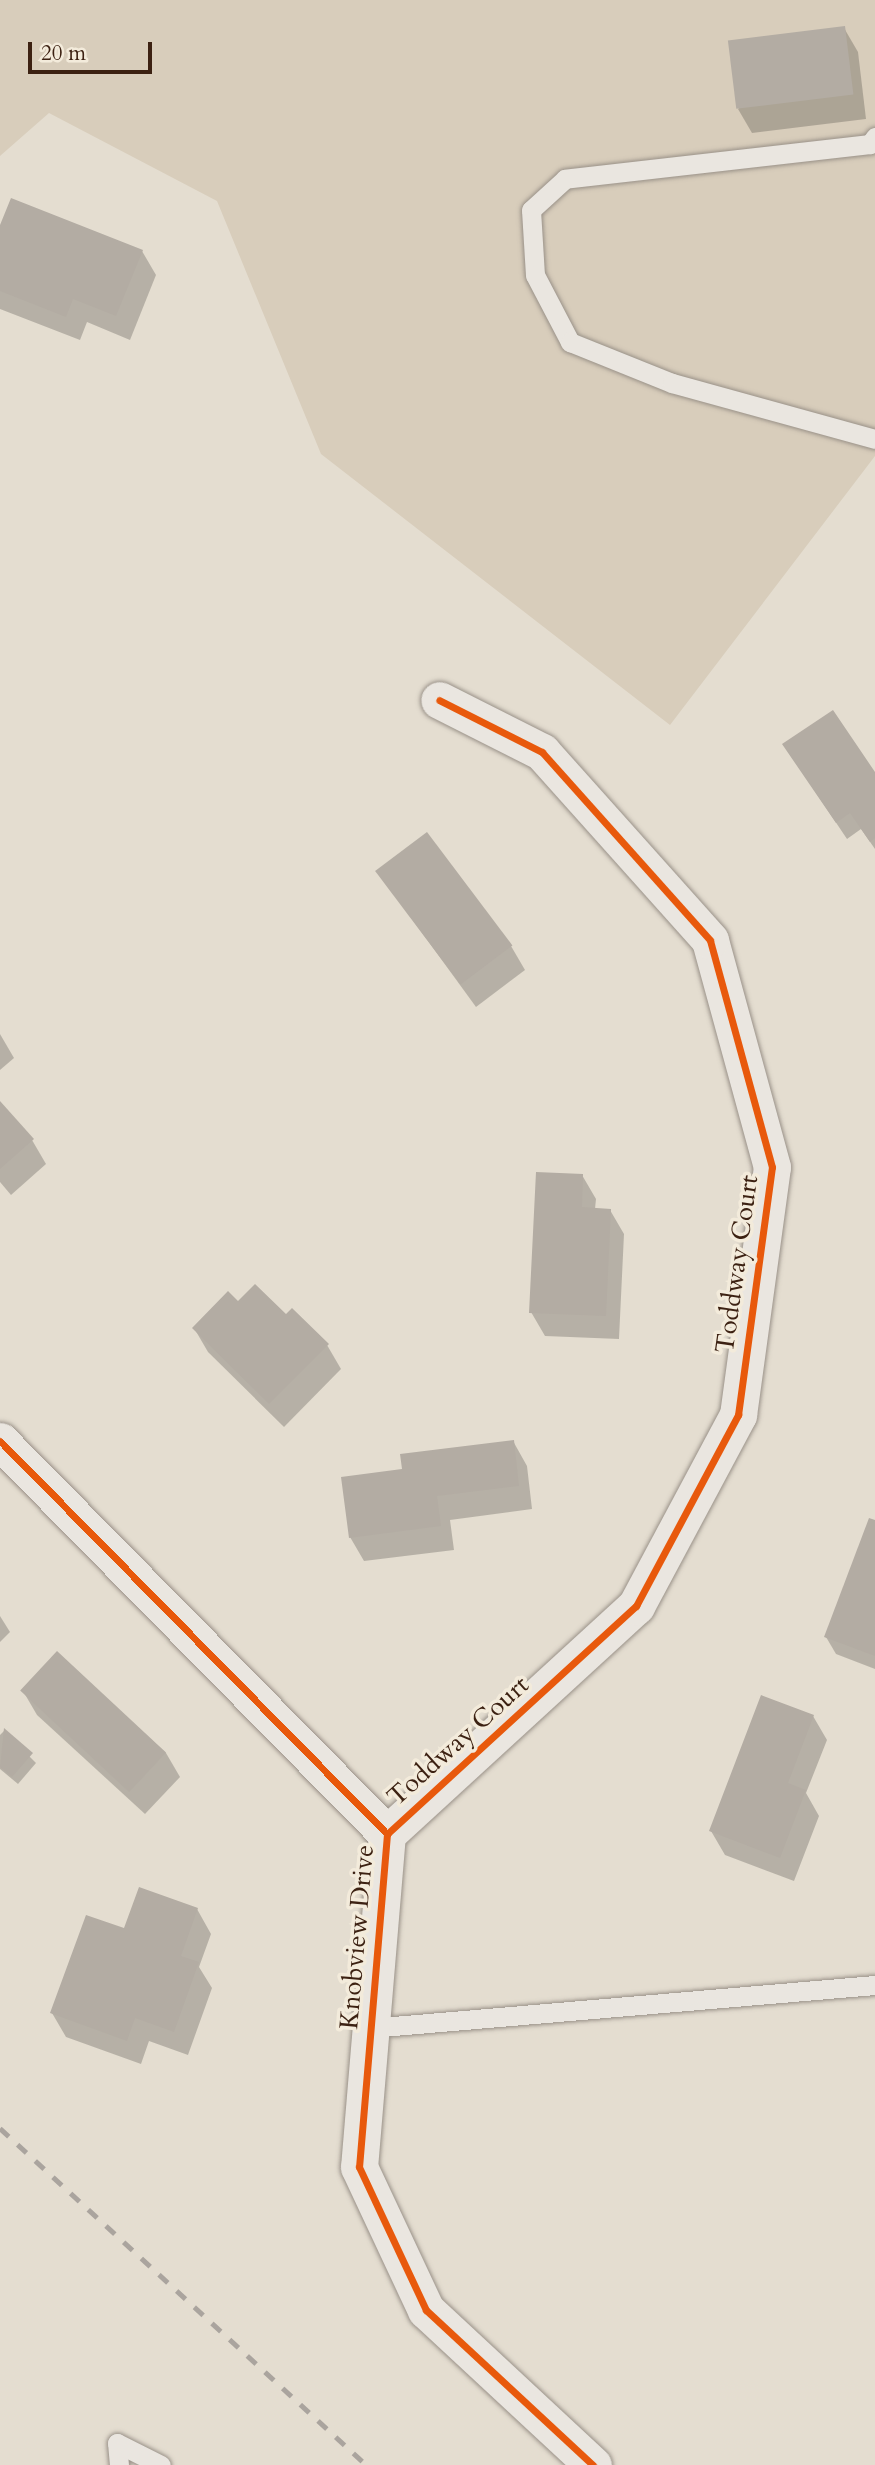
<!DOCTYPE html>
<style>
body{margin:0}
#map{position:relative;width:875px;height:2465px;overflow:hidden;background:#e4ddd0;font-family:Cardo,serif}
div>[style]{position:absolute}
.green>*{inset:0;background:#d8cdbb}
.shadow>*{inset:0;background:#0003}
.building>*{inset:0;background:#b3aca3;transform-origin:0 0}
.roads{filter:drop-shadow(0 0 2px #999188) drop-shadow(0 0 2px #999188)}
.lane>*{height:19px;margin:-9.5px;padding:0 9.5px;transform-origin:9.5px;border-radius:9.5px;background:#eae6e0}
.street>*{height:37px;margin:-18.5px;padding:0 18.5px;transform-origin:18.5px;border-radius:18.5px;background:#eae6e0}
.rail>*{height:5px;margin-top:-2.5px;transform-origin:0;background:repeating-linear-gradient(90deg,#aaa49e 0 12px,transparent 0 24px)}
.cycleway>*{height:7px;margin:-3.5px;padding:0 3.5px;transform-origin:3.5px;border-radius:3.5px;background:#e8590c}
span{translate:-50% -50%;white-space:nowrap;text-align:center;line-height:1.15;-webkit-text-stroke:7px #f3ebdb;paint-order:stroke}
.street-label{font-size:26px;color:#3c2112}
.scale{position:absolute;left:28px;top:42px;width:124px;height:32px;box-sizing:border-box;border:4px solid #3c2112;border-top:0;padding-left:9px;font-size:21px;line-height:24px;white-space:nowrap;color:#3c2112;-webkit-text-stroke:5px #f3ebdb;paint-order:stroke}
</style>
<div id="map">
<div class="green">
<div style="clip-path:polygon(0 0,875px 0,875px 456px,670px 725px,321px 454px,217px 201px,49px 113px,0 156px)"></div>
</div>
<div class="shadow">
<div style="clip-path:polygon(844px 28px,858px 52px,866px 119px,752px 133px,738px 109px)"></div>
<div style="clip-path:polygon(0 230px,142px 251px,156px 275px,130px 340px,87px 322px,80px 340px,0 309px)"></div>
<div style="clip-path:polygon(784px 745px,875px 775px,875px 849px,861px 829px,847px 839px)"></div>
<div style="clip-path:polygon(377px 871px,511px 946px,525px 970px,476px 1007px)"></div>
<div style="clip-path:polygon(0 1034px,14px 1058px,0 1070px)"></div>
<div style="clip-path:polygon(0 1103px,32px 1140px,46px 1164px,11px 1195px,0 1182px)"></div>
<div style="clip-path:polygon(582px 1175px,596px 1199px,595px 1209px,610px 1210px,624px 1234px,619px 1339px,545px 1336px,531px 1312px)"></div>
<div style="clip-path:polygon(238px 1304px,286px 1317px,327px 1345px,341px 1369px,284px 1427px,208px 1352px,194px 1328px)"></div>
<div style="clip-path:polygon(513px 1441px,527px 1466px,532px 1509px,450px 1520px,454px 1550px,364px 1561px,350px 1537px,404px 1471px)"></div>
<div style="clip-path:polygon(875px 1522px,875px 1669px,836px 1654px,826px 1637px)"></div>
<div style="clip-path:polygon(0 1616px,10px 1632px,0 1642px)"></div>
<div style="clip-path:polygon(57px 1654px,166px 1753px,180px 1777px,145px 1814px,37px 1715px,23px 1691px)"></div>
<div style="clip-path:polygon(813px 1716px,827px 1740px,806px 1793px,819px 1816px,794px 1881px,725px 1855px,711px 1831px)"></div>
<div style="clip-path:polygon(4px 1731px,36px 1763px,18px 1784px,0 1769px,0 1735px)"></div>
<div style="clip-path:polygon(197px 1909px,211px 1934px,199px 1967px,212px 1988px,188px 2055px,149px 2041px,141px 2064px,66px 2037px,52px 2013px,125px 1931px)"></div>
</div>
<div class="building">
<div style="left:845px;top:26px;width:69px;height:118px;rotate:83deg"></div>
<div style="clip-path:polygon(11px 198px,143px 250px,116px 316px,73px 299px,66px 317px,0 291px,0 225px)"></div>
<div style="clip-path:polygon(833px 710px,875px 772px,875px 838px,870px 842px,850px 813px,836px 823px,782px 744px)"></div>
<div style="left:427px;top:832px;width:142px;height:65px;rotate:53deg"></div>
<div style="clip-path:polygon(0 1101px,34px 1139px,0 1169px)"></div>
<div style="clip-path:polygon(536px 1172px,583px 1174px,582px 1207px,611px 1209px,606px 1316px,529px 1313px)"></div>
<div style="clip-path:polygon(255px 1284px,286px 1314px,292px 1308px,329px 1344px,269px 1404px,192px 1328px,228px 1291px,238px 1301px)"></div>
<div style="clip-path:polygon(514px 1440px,519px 1486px,437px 1496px,441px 1526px,349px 1538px,341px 1477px,402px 1469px,400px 1454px)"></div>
<div style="clip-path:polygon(869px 1518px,875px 1520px,875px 1656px,824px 1637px)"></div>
<div style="left:57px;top:1651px;width:149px;height:54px;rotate:43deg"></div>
<div style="clip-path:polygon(761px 1695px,814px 1715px,788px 1783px,806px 1790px,780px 1858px,709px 1831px)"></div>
<div style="clip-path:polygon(4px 1728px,33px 1753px,12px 1777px,0 1767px)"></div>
<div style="clip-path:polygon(139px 1887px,198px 1908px,181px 1956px,199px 1962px,174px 2032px,135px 2018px,127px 2041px,50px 2013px,86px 1915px,124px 1928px)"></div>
</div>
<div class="roads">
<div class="lane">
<div style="left:875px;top:137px;width:9px;rotate:126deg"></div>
<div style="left:870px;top:144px;width:307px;rotate:173.5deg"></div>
<div style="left:565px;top:179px;width:46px;rotate:137.6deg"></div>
<div style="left:531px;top:210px;width:65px;rotate:86.5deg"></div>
<div style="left:535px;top:275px;width:76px;rotate:62.4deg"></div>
<div style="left:570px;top:342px;width:110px;rotate:21.9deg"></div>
<div style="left:672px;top:383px;width:211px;rotate:15.4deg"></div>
<div style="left:370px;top:2028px;width:507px;rotate:-4.87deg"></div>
<div style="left:119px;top:2465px;width:22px;rotate:-95deg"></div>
<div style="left:117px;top:2443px;width:49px;rotate:26.6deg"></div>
</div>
<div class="street">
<div style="left:0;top:1441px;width:552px;rotate:45.44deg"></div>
<div style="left:387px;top:1834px;width:334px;rotate:94.8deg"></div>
<div style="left:359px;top:2167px;width:158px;rotate:64.9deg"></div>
<div style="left:426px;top:2310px;width:228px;rotate:42.9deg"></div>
<div style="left:387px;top:1834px;width:338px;rotate:-42.5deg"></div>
<div style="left:636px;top:1606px;width:217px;rotate:-61.9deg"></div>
<div style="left:738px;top:1415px;width:250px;rotate:-82.2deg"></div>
<div style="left:772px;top:1167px;width:235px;rotate:-105.3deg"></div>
<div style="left:710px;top:940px;width:252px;rotate:-131.8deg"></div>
<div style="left:542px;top:752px;width:115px;rotate:-153.2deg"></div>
</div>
</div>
<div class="rail">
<div style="left:0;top:2128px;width:498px;rotate:42.6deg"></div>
</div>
<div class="cycleway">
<div style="left:0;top:1441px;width:552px;rotate:45.44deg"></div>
<div style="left:387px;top:1834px;width:334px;rotate:94.8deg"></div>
<div style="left:359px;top:2167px;width:158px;rotate:64.9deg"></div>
<div style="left:426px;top:2310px;width:228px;rotate:42.9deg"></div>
<div style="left:387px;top:1834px;width:338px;rotate:-42.5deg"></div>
<div style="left:636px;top:1606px;width:217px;rotate:-61.9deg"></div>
<div style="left:738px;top:1415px;width:250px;rotate:-82.2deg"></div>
<div style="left:772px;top:1167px;width:235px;rotate:-105.3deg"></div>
<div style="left:710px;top:940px;width:252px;rotate:-131.8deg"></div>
<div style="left:542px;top:752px;width:115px;rotate:-153.2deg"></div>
</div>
<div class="street-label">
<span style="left:737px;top:1264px;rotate:-82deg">Toddway Court</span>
<span style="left:458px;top:1741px;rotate:-42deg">Toddway Court</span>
<span style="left:357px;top:1937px;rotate:-85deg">Knobview Drive</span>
</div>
<div class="scale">20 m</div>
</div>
